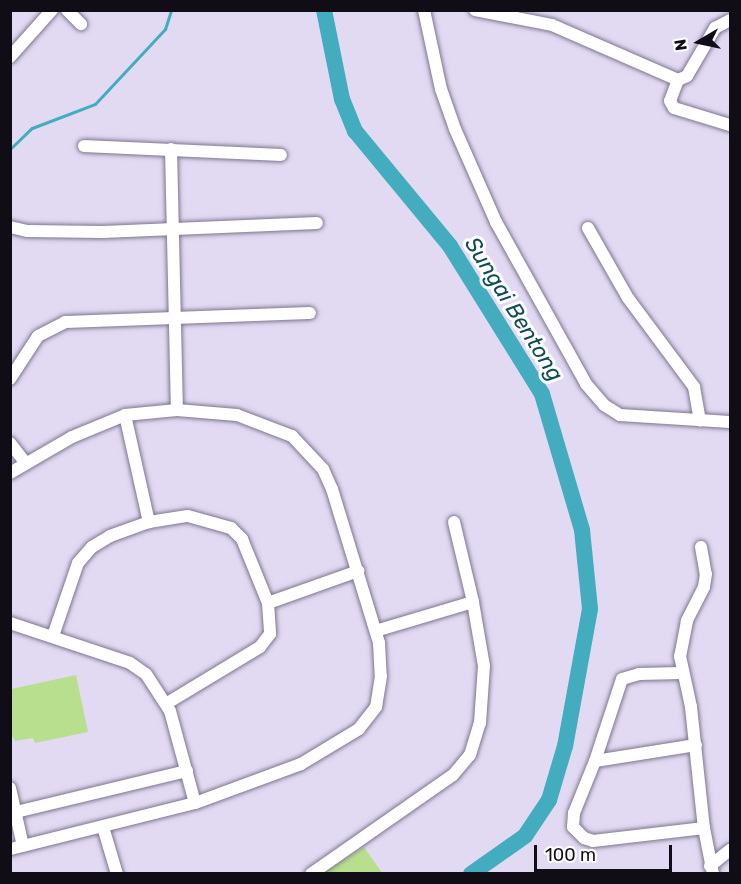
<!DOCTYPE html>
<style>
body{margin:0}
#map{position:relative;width:741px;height:884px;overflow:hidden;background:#e2daf3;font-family:Rubik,sans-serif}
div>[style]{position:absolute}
.green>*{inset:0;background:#b8df8d}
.stream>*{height:3px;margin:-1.5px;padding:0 1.5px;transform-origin:1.5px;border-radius:1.5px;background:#43acbe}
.river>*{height:16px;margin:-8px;padding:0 8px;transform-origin:8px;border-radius:8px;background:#43acbe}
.roads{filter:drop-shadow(0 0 2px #7e768d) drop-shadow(0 0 2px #7e768d)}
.minor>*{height:12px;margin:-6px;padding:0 6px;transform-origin:6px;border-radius:6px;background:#fff}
span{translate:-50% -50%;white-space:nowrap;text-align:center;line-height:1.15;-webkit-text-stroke:6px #fff;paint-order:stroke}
.water-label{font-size:22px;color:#0e4c56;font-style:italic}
.frame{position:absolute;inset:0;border:12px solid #100d16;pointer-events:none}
.north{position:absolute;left:669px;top:12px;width:60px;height:60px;-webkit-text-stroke:4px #fff;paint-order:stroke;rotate:261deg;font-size:16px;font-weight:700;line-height:24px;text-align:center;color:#100d16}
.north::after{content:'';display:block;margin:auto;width:21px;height:27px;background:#100d16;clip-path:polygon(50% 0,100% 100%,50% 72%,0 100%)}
.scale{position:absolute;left:534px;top:845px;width:138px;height:27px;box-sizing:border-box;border:3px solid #100d16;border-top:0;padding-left:8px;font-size:18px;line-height:21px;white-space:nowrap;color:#100d16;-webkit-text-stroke:4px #fff;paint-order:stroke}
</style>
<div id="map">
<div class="green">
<div style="clip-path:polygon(76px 675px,88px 732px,35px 743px,33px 738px,15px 741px,11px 734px,11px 689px)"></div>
<div style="clip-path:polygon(364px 847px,382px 873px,323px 873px)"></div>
</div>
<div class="stream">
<div style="left:10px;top:149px;width:30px;rotate:-44deg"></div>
<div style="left:32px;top:128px;width:67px;rotate:-20.9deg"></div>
<div style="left:95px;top:104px;width:103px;rotate:-47deg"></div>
<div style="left:165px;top:29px;width:20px;rotate:-72deg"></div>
</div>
<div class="river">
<div style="left:324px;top:10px;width:91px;rotate:78.6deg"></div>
<div style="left:342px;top:99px;width:35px;rotate:68deg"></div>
<div style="left:355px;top:131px;width:149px;rotate:50.4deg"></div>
<div style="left:450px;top:246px;width:174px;rotate:58.1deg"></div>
<div style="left:542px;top:394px;width:142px;rotate:73.6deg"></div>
<div style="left:582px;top:530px;width:79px;rotate:84.2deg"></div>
<div style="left:590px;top:609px;width:139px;rotate:100.3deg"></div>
<div style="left:565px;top:746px;width:56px;rotate:106.5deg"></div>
<div style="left:549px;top:800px;width:43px;rotate:123.7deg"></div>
<div style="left:525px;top:836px;width:66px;rotate:144.9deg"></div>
</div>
<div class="roads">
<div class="minor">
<div style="left:67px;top:10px;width:20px;rotate:45deg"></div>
<div style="left:424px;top:10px;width:81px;rotate:77.9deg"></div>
<div style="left:441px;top:89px;width:42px;rotate:70.7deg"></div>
<div style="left:455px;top:129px;width:102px;rotate:66.2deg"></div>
<div style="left:496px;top:222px;width:185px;rotate:60.9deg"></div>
<div style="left:586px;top:384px;width:28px;rotate:49deg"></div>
<div style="left:604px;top:405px;width:19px;rotate:32deg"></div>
<div style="left:620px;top:415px;width:110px;rotate:3.6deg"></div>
<div style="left:475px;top:10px;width:78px;rotate:11deg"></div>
<div style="left:552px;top:25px;width:137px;rotate:23.6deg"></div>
<div style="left:678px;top:80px;width:10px;rotate:-24deg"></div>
<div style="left:687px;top:76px;width:56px;rotate:-59.7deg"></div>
<div style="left:715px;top:28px;width:17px;rotate:-28deg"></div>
<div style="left:10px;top:57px;width:63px;rotate:-48.2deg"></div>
<div style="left:678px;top:80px;width:22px;rotate:111deg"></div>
<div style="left:670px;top:101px;width:8px;rotate:60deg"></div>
<div style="left:674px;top:108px;width:59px;rotate:16.9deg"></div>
<div style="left:84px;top:146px;width:197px;rotate:2.6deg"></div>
<div style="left:171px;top:149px;width:261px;rotate:88.7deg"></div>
<div style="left:10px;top:227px;width:18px;rotate:13deg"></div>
<div style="left:28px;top:231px;width:75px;rotate:0.8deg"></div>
<div style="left:103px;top:232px;width:214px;rotate:-2.4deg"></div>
<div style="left:588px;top:228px;width:81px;rotate:60.3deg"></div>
<div style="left:628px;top:298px;width:111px;rotate:53.4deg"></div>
<div style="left:694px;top:387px;width:34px;rotate:80deg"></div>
<div style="left:10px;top:379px;width:51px;rotate:-56.9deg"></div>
<div style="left:38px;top:336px;width:30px;rotate:-27deg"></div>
<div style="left:65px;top:322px;width:245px;rotate:-2.1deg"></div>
<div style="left:125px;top:415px;width:110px;rotate:77.4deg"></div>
<div style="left:10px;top:443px;width:24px;rotate:52deg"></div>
<div style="left:10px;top:473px;width:72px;rotate:-30.1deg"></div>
<div style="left:72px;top:437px;width:57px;rotate:-22.5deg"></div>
<div style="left:125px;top:415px;width:52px;rotate:-5.5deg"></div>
<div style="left:177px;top:410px;width:60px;rotate:4.8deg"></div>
<div style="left:237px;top:415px;width:59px;rotate:20.9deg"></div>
<div style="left:292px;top:436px;width:45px;rotate:46.8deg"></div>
<div style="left:323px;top:469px;width:22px;rotate:66deg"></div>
<div style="left:332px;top:489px;width:161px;rotate:73deg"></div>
<div style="left:379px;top:643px;width:33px;rotate:87deg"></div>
<div style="left:381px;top:676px;width:31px;rotate:99deg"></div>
<div style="left:376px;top:707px;width:28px;rotate:128deg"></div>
<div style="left:359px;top:729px;width:68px;rotate:148.9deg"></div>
<div style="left:301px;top:764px;width:113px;rotate:159.8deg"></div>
<div style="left:195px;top:803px;width:191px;rotate:166deg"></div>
<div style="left:454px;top:522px;width:82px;rotate:76.6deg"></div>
<div style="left:701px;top:547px;width:27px;rotate:80deg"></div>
<div style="left:706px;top:574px;width:13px;rotate:99deg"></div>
<div style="left:704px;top:587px;width:38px;rotate:117deg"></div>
<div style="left:687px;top:621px;width:36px;rotate:101deg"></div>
<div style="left:680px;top:656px;width:52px;rotate:77.8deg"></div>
<div style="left:691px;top:707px;width:122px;rotate:83.9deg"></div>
<div style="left:268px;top:603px;width:96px;rotate:-19.6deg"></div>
<div style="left:10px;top:623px;width:126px;rotate:18.4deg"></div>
<div style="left:130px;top:663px;width:19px;rotate:35deg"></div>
<div style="left:146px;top:674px;width:44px;rotate:57deg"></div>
<div style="left:170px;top:711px;width:95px;rotate:74.8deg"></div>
<div style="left:53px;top:636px;width:77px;rotate:-71.1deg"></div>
<div style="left:78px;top:563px;width:21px;rotate:-49deg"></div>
<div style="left:92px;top:547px;width:21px;rotate:-31deg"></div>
<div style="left:110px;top:536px;width:41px;rotate:-19.7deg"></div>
<div style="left:149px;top:522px;width:39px;rotate:-9deg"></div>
<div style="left:188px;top:516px;width:45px;rotate:15.6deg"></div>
<div style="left:231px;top:528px;width:16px;rotate:45deg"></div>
<div style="left:242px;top:539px;width:69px;rotate:67.9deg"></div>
<div style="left:268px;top:603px;width:31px;rotate:86deg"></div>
<div style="left:270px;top:634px;width:16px;rotate:128deg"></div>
<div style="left:260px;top:647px;width:110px;rotate:148.8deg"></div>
<div style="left:696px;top:745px;width:102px;rotate:171deg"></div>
<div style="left:595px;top:761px;width:56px;rotate:112deg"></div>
<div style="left:574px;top:813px;width:14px;rotate:94deg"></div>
<div style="left:573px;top:827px;width:16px;rotate:45deg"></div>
<div style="left:584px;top:838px;width:9px;rotate:18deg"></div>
<div style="left:593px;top:841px;width:112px;rotate:-6.7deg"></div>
<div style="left:704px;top:828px;width:47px;rotate:78.9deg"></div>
<div style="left:595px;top:761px;width:86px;rotate:-71.8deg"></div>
<div style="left:622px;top:679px;width:18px;rotate:-16deg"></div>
<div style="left:639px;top:674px;width:42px;rotate:-1.4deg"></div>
<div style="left:10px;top:788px;width:59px;rotate:77.4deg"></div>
<div style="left:16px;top:812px;width:176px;rotate:-13.5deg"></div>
<div style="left:103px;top:827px;width:49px;rotate:73.4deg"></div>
<div style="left:710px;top:866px;width:26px;rotate:-39deg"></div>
<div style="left:311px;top:874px;width:173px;rotate:-34.9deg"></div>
<div style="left:453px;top:775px;width:26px;rotate:-50deg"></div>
<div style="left:470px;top:755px;width:34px;rotate:-73deg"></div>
<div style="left:480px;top:723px;width:57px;rotate:-86deg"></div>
<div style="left:484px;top:666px;width:65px;rotate:-99.8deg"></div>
<div style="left:473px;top:602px;width:101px;rotate:163.4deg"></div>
</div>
</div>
<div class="water-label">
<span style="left:514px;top:309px;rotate:58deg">Sungai Bentong</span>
</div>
<div class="frame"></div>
<div class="north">N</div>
<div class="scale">100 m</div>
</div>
